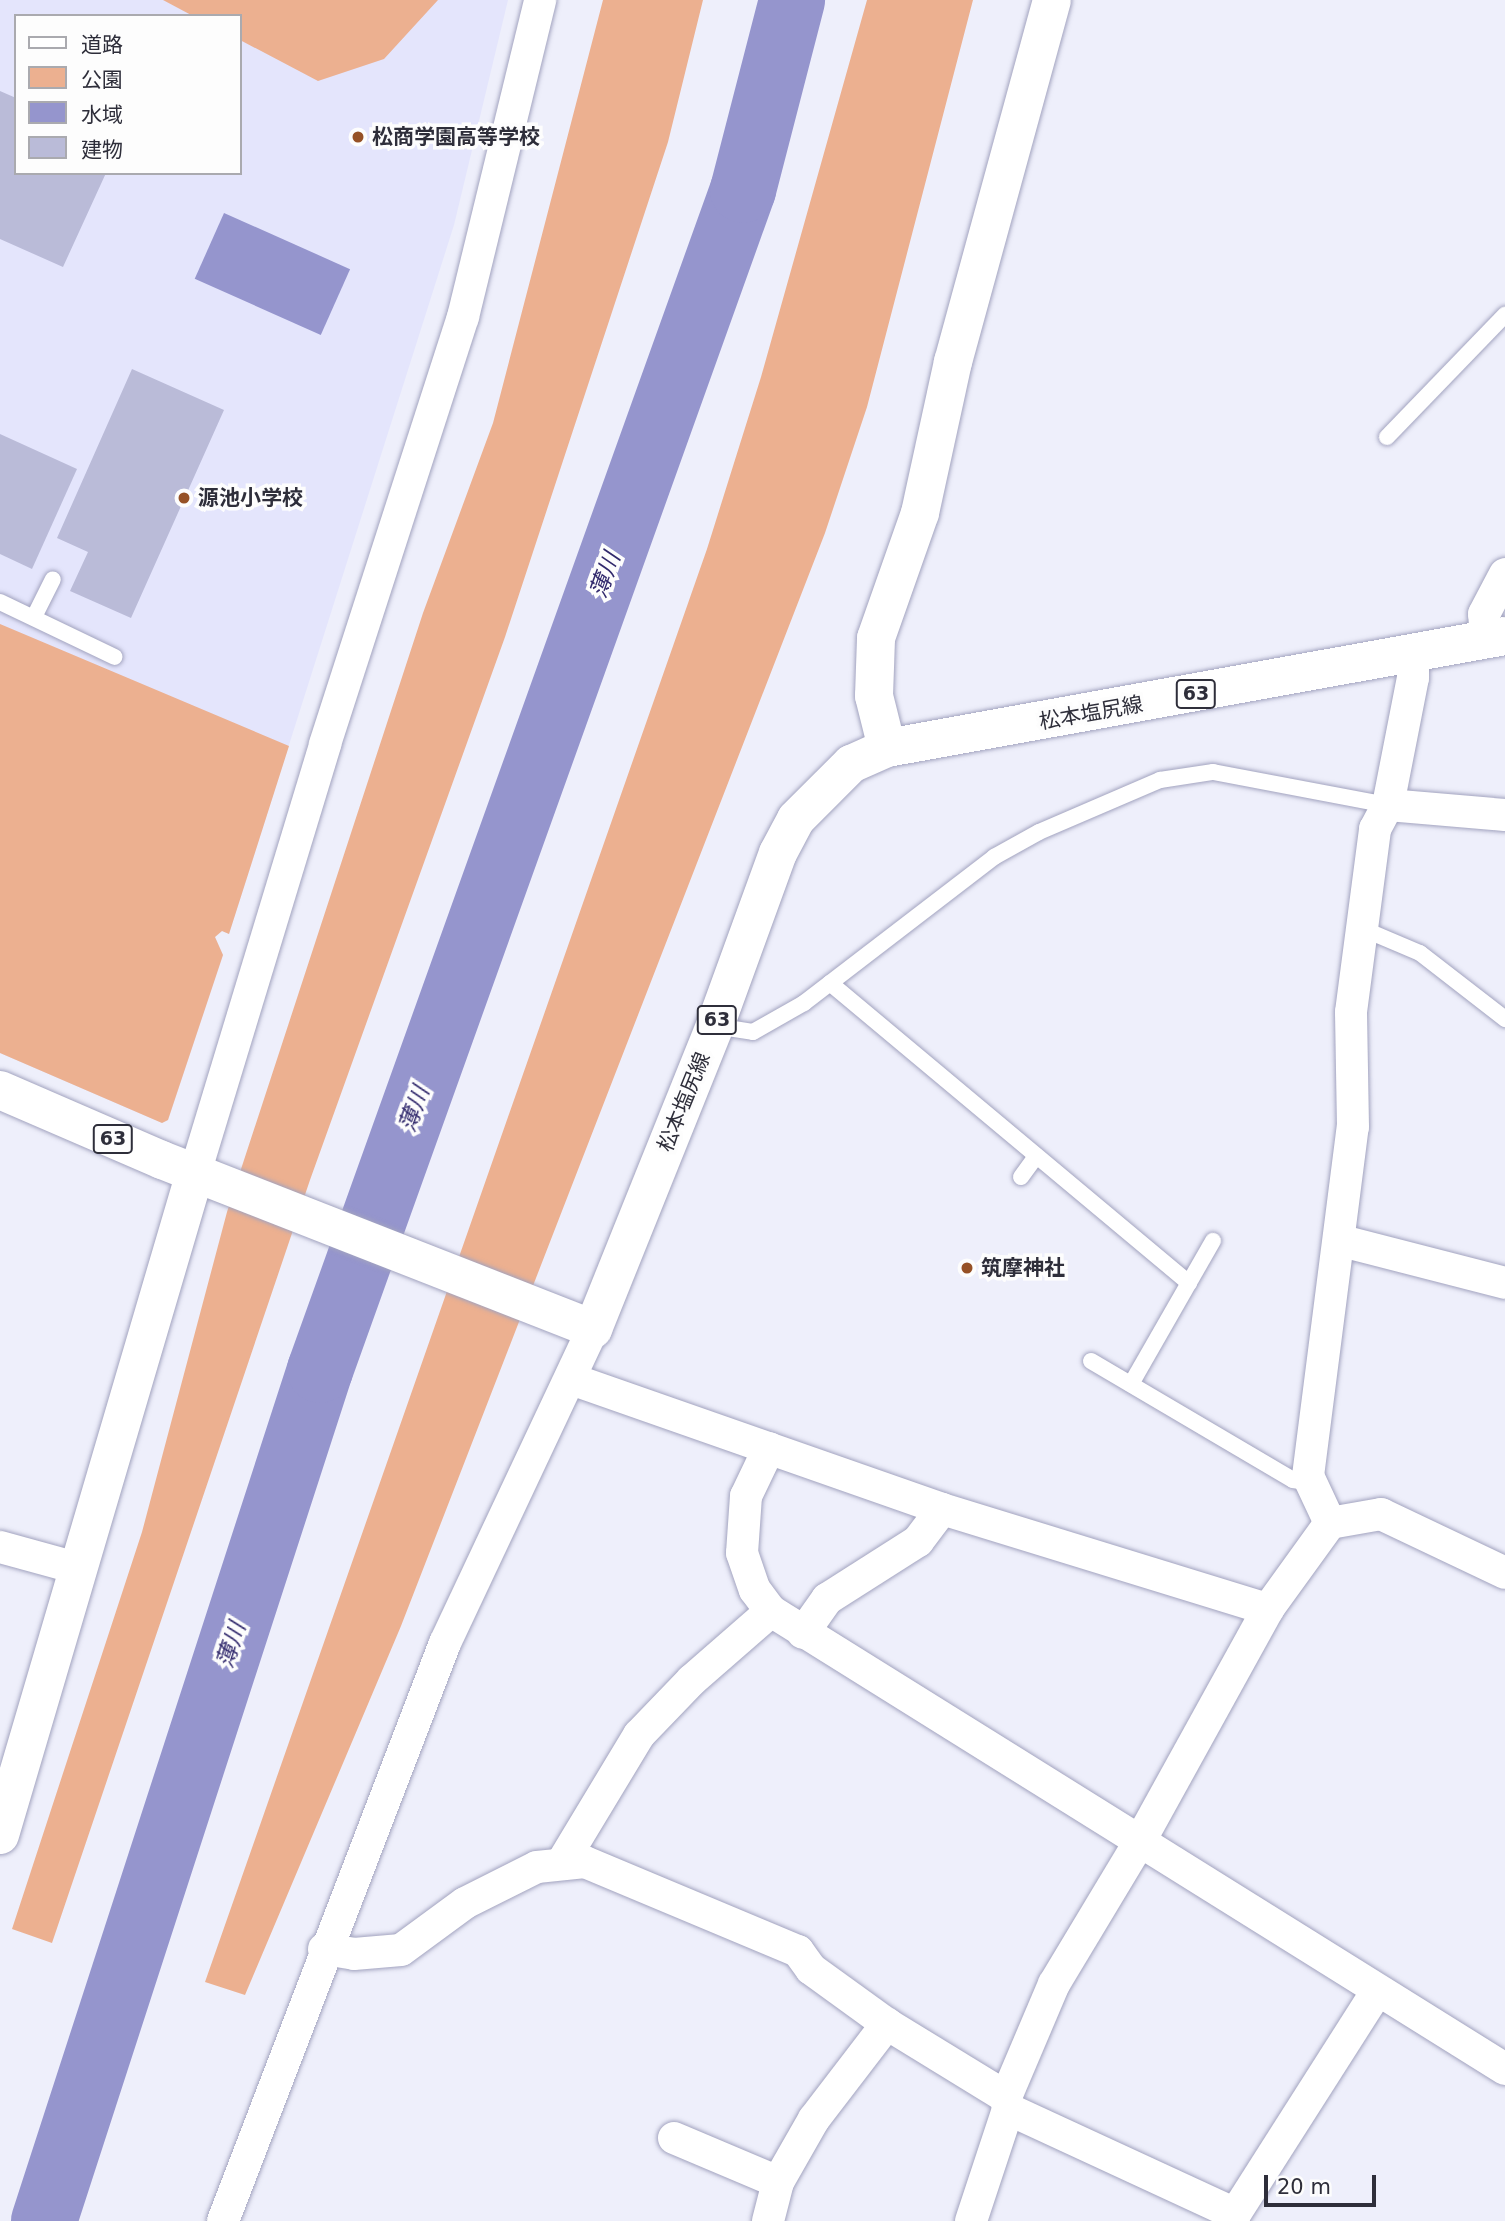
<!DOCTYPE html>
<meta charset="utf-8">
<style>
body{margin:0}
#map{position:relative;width:1505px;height:2221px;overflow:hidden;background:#eeeffb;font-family:"DejaVu Sans","Noto Sans JP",sans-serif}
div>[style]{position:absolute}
.built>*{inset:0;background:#e4e5fc}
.green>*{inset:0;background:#ecb090}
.water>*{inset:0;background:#9595cd;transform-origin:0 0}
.river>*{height:66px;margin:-33px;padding:0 33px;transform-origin:33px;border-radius:33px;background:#9595cd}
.building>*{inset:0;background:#babbd8}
.roads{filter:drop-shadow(0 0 2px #a2a3bf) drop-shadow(0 0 2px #a2a3bf)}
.service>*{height:16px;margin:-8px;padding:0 8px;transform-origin:8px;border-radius:8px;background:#fff}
.minor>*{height:32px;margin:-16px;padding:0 16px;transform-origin:16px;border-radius:16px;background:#fff}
.tertiary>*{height:38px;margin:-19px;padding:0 19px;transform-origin:19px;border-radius:19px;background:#fff}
.primary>*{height:38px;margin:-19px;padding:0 19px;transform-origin:19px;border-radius:19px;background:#fff}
.dots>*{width:19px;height:19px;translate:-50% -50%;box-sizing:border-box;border:4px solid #fdfdfd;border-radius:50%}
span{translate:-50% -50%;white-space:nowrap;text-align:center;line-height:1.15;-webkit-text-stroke:7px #fdfdfd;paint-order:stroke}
.shield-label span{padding:2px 5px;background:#fdfdfd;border:2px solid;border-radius:5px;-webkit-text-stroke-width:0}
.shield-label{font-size:19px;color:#2e2e3a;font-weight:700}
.poi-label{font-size:21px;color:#2e2e3a;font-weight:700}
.left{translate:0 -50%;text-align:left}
.street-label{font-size:21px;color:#2e2e3a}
.water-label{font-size:23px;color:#322a6d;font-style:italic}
.legend{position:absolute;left:14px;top:14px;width:228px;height:161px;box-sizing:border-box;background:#fdfdfd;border:2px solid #aaaaaf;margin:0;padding:9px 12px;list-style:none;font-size:21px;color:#2e2e3a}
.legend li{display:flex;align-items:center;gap:14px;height:35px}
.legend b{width:35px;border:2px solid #aaaaaf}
.scale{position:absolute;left:1264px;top:2175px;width:112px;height:32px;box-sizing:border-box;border:4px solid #2e2e3a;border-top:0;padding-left:9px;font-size:21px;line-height:24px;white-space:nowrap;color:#2e2e3a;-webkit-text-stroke:5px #fdfdfd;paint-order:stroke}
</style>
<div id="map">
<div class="built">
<div style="clip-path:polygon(evenodd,0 0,508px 0,454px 225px,229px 934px,222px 931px,215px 937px,223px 955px,168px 1120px,162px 1123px,0 1053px,0 0,16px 16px,240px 16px,240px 173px,16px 173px,16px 16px)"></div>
</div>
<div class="green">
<div style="clip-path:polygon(163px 0,438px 0,384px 59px,318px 81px,240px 40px,240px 16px,193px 16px)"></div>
<div style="clip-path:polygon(603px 0,703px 0,668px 142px,505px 637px,310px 1180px,52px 1943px,12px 1929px,142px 1532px,227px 1212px,423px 613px,493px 423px)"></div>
<div style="clip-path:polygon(867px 0,973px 0,867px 407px,825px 533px,401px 1626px,245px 1995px,205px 1982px,707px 549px,761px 377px)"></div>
<div style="clip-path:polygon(0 624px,289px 746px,229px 934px,222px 931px,215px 937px,223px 955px,168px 1120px,162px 1123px,0 1053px)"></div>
</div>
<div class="water">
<div style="left:224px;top:213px;width:138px;height:72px;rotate:24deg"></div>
</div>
<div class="river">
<div style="left:44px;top:2221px;width:895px;rotate:-72.03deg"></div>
<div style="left:320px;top:1370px;width:1254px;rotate:-70.28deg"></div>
<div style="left:743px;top:190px;width:196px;rotate:-75.5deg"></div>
</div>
<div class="building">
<div style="clip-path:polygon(0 91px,16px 98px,16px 173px,106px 173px,63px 267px,0 239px)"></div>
<div style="clip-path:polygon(132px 369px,224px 410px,131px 618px,70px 591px,88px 552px,57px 538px)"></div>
<div style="clip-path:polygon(0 434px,77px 469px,32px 569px,0 554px)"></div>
</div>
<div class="roads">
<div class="service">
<div style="left:1387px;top:437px;width:170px;rotate:-46deg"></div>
<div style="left:0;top:602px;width:127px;rotate:25.6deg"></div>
<div style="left:34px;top:617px;width:42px;rotate:-63.4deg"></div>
<div style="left:1361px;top:928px;width:64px;rotate:23deg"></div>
<div style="left:1420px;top:953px;width:108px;rotate:37.8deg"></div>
<div style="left:830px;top:983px;width:468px;rotate:39.9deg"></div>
<div style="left:715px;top:1026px;width:38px;rotate:9deg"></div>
<div style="left:753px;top:1032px;width:59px;rotate:-29.6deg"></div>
<div style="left:804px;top:1003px;width:240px;rotate:-37.5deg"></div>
<div style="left:994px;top:857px;width:51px;rotate:-29.1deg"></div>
<div style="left:1039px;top:832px;width:132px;rotate:-23.3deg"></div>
<div style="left:1160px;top:780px;width:54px;rotate:-8.6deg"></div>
<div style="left:1213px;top:772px;width:178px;rotate:10.7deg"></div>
<div style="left:1021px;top:1177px;width:26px;rotate:-54deg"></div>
<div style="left:1091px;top:1361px;width:234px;rotate:30.5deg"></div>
<div style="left:1293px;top:1480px;width:19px;rotate:9deg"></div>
<div style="left:1131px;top:1384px;width:165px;rotate:-60.2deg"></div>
</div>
<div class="minor">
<div style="left:1486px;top:640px;width:26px;rotate:-94deg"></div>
<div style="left:1484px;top:614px;width:45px;rotate:-62.3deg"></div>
<div style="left:1388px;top:805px;width:117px;rotate:4.9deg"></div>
<div style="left:195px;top:1173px;width:448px;rotate:-73.1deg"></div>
<div style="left:325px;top:744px;width:449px;rotate:-72.1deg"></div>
<div style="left:463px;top:317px;width:326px;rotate:-76.3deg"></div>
<div style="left:1342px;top:1241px;width:168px;rotate:14.4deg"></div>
<div style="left:571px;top:1379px;width:393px;rotate:19.3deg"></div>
<div style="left:942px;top:1509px;width:341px;rotate:17.1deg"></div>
<div style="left:769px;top:1448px;width:53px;rotate:115.6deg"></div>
<div style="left:746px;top:1496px;width:57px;rotate:94deg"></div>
<div style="left:742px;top:1553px;width:39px;rotate:71deg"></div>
<div style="left:755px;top:1590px;width:26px;rotate:53deg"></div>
<div style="left:771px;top:1611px;width:865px;rotate:31.96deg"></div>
<div style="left:1330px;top:1523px;width:52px;rotate:-115.1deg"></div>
<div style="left:1308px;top:1476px;width:352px;rotate:-82.7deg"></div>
<div style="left:1353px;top:1127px;width:115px;rotate:-91deg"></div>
<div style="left:1351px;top:1012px;width:185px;rotate:-82.5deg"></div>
<div style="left:1375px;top:829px;width:27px;rotate:-62deg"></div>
<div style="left:1388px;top:805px;width:129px;rotate:-78.9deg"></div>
<div style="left:1413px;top:678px;width:24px;rotate:-90deg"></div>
<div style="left:0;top:1547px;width:80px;rotate:15.3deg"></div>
<div style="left:803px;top:1633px;width:42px;rotate:-54.8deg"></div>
<div style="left:827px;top:1599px;width:108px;rotate:-32.5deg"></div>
<div style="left:918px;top:1541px;width:40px;rotate:-53deg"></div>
<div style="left:563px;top:1861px;width:147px;rotate:-58.9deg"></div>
<div style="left:639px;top:1735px;width:76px;rotate:-46.1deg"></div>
<div style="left:692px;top:1680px;width:105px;rotate:-41.1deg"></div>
<div style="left:324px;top:1949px;width:30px;rotate:9deg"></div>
<div style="left:354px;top:1954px;width:47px;rotate:-4.9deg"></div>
<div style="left:401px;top:1950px;width:79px;rotate:-36.3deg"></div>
<div style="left:465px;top:1903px;width:80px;rotate:-26.6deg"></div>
<div style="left:537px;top:1867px;width:48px;rotate:-5.9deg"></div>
<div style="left:585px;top:1862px;width:231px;rotate:22.7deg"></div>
<div style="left:798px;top:1951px;width:22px;rotate:54deg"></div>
<div style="left:811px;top:1969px;width:94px;rotate:35.9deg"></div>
<div style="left:887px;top:2024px;width:140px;rotate:31.5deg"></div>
<div style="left:1008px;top:2109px;width:250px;rotate:24.8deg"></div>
<div style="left:1235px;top:2214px;width:8px;rotate:120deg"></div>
<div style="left:674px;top:2138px;width:113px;rotate:22.9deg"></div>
<div style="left:778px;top:2182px;width:73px;rotate:-60.3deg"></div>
<div style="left:814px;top:2119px;width:120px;rotate:-52.5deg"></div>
<div style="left:1235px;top:2214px;width:264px;rotate:-57.5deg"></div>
<div style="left:223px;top:2221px;width:619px;rotate:-68.99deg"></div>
<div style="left:445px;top:1643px;width:347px;rotate:-64.8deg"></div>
<div style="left:768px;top:2221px;width:40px;rotate:-75.6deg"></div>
<div style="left:971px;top:2221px;width:118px;rotate:-71.7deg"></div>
<div style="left:1008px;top:2109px;width:12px;rotate:-99deg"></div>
<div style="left:1006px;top:2097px;width:123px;rotate:-67deg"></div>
<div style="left:1054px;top:1984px;width:167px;rotate:-59deg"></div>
<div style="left:1140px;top:1841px;width:265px;rotate:-61.1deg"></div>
<div style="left:1268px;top:1609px;width:106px;rotate:-54.2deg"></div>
<div style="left:1330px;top:1523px;width:52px;rotate:-10deg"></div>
<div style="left:1381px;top:1514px;width:137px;rotate:25.4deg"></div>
</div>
<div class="tertiary">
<div style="left:887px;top:748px;width:54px;rotate:-104deg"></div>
<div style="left:874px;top:696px;width:58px;rotate:-88deg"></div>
<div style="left:876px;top:638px;width:133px;rotate:-70.6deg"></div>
<div style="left:920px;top:513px;width:155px;rotate:-77.7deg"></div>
<div style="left:953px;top:362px;width:375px;rotate:-74.7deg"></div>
<div style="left:0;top:1835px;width:690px;rotate:-73.59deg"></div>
</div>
<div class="primary">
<div style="left:0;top:1090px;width:176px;rotate:23.4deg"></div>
<div style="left:162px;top:1160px;width:463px;rotate:21.4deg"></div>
<div style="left:593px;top:1329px;width:327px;rotate:-68.1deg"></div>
<div style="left:715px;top:1026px;width:184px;rotate:-70deg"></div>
<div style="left:778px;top:853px;width:38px;rotate:-62deg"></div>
<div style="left:796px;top:819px;width:78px;rotate:-45deg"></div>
<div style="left:851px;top:764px;width:39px;rotate:-24deg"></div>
<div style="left:887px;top:748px;width:628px;rotate:-10.27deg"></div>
</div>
</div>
<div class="dots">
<div style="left:358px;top:137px;background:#965126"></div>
<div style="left:184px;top:498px;background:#965126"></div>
<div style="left:967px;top:1268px;background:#965126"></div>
</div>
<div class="shield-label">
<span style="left:1196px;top:694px">63</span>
<span style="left:717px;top:1020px">63</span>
<span style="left:113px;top:1139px">63</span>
</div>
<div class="poi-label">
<span class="left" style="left:372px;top:137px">松商学園高等学校</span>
<span class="left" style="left:198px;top:498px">源池小学校</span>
<span class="left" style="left:981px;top:1268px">筑摩神社</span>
</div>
<div class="street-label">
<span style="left:1091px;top:713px;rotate:-10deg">松本塩尻線</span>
<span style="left:684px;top:1102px;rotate:-68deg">松本塩尻線</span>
</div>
<div class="water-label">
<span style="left:605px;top:575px;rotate:-70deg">薄川</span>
<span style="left:414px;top:1109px;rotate:-70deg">薄川</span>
<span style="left:231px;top:1645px;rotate:-72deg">薄川</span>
</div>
<ul class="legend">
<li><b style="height:9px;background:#fff"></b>道路</li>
<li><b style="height:19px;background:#ecb090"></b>公園</li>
<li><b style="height:19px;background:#9595cd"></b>水域</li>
<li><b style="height:19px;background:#babbd8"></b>建物</li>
</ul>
<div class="scale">20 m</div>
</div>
